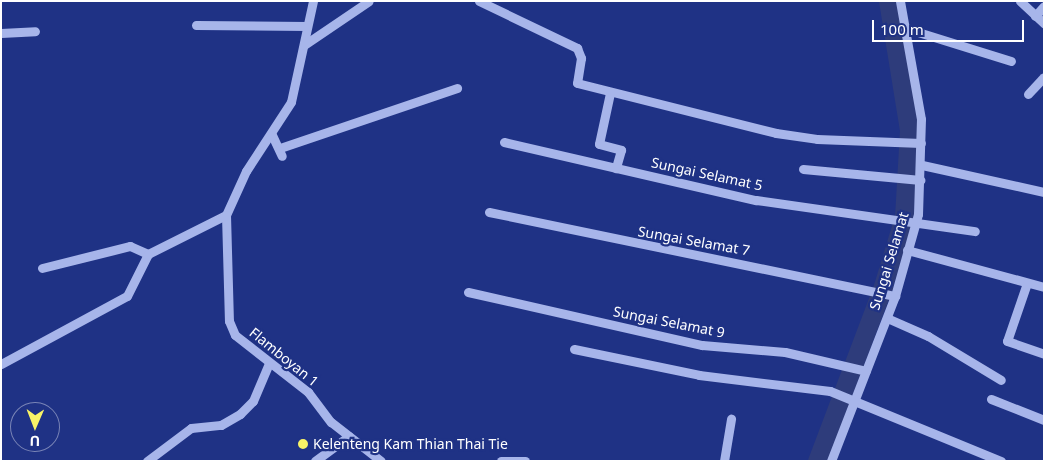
<!DOCTYPE html>
<style>
body{margin:0}
#map{position:relative;width:1045px;height:462px;overflow:hidden;background:#1f3285;font-family:"Noto Sans",sans-serif}
div>[style]{position:absolute}
.river>*{height:19px;margin:-9.5px;padding:0 9.5px;transform-origin:9.5px;border-radius:9.5px;background:#2e3c7b}
.minor>*{height:9px;margin:-4.5px;padding:0 4.5px;transform-origin:4.5px;border-radius:4.5px;background:#a7b5ea}
.dots>*{width:14px;height:14px;translate:-50% -50%;box-sizing:border-box;border:2px solid #1f3285;border-radius:50%}
span{translate:-50% -50%;white-space:nowrap;text-align:center;line-height:1.15;-webkit-text-stroke:4.5px #1f3285;paint-order:stroke}
.street-label{font-size:14px;color:#fff}
.poi-label{font-size:14px;color:#fff}
.left{translate:0 -50%;text-align:left}
.frame{position:absolute;inset:0;border:2px solid #fff;pointer-events:none}
.north{position:absolute;left:10px;top:402px;width:50px;height:50px;box-sizing:border-box;background:#1f3285;border:1px solid #7984b6;border-radius:50%;rotate:181deg;font-size:14px;font-weight:700;line-height:20px;text-align:center;color:#fff}
.north::after{content:'';display:block;margin:auto;width:18px;height:22px;background:#f8f367;clip-path:polygon(50% 0,100% 100%,50% 72%,0 100%)}
.scale{position:absolute;left:872px;top:20px;width:152px;height:22px;box-sizing:border-box;border:2px solid #fff;border-top:0;padding-left:6px;font-size:15px;line-height:18px;white-space:nowrap;color:#fff;-webkit-text-stroke:4px #1f3285;paint-order:stroke}
</style>
<div id="map">
<div class="river">
<div style="left:817px;top:461px;width:187px;rotate:-69.3deg"></div>
<div style="left:883px;top:286px;width:72px;rotate:-73.1deg"></div>
<div style="left:904px;top:217px;width:87px;rotate:-86.7deg"></div>
<div style="left:909px;top:130px;width:131px;rotate:-99.2deg"></div>
</div>
<div class="minor">
<div style="left:313px;top:1px;width:103px;rotate:102.3deg"></div>
<div style="left:291px;top:102px;width:82px;rotate:123.1deg"></div>
<div style="left:246px;top:171px;width:48px;rotate:114.4deg"></div>
<div style="left:226px;top:215px;width:106px;rotate:88.4deg"></div>
<div style="left:229px;top:321px;width:15px;rotate:67deg"></div>
<div style="left:235px;top:335px;width:93px;rotate:38deg"></div>
<div style="left:308px;top:392px;width:38px;rotate:53deg"></div>
<div style="left:331px;top:422px;width:63px;rotate:38deg"></div>
<div style="left:479px;top:1px;width:109px;rotate:25.6deg"></div>
<div style="left:577px;top:48px;width:11px;rotate:68deg"></div>
<div style="left:581px;top:58px;width:25px;rotate:99deg"></div>
<div style="left:577px;top:83px;width:205px;rotate:14.1deg"></div>
<div style="left:776px;top:133px;width:41px;rotate:8.3deg"></div>
<div style="left:817px;top:139px;width:104px;rotate:2.2deg"></div>
<div style="left:1020px;top:1px;width:33px;rotate:43deg"></div>
<div style="left:1035px;top:16px;width:13px;rotate:-48deg"></div>
<div style="left:196px;top:25px;width:111px;rotate:0.5deg"></div>
<div style="left:905px;top:28px;width:111px;rotate:17.3deg"></div>
<div style="left:1px;top:33px;width:34px;rotate:-3deg"></div>
<div style="left:304px;top:45px;width:78px;rotate:-34.1deg"></div>
<div style="left:610px;top:93px;width:52px;rotate:102.2deg"></div>
<div style="left:599px;top:144px;width:23px;rotate:15deg"></div>
<div style="left:621px;top:150px;width:19px;rotate:106deg"></div>
<div style="left:1028px;top:94px;width:23px;rotate:-47deg"></div>
<div style="left:272px;top:135px;width:23px;rotate:65deg"></div>
<div style="left:504px;top:142px;width:259px;rotate:13deg"></div>
<div style="left:756px;top:200px;width:221px;rotate:8.1deg"></div>
<div style="left:280px;top:148px;width:187px;rotate:-18.7deg"></div>
<div style="left:922px;top:165px;width:125px;rotate:12.5deg"></div>
<div style="left:803px;top:169px;width:118px;rotate:5.4deg"></div>
<div style="left:489px;top:212px;width:415px;rotate:11.7deg"></div>
<div style="left:907px;top:250px;width:142px;rotate:15.1deg"></div>
<div style="left:42px;top:268px;width:91px;rotate:-14deg"></div>
<div style="left:130px;top:246px;width:20px;rotate:24deg"></div>
<div style="left:1027px;top:283px;width:61px;rotate:109deg"></div>
<div style="left:1007px;top:341px;width:39px;rotate:19deg"></div>
<div style="left:468px;top:292px;width:240px;rotate:12.8deg"></div>
<div style="left:702px;top:345px;width:83px;rotate:4.8deg"></div>
<div style="left:785px;top:352px;width:83px;rotate:13.2deg"></div>
<div style="left:887px;top:318px;width:45px;rotate:23.7deg"></div>
<div style="left:928px;top:336px;width:85px;rotate:31.1deg"></div>
<div style="left:574px;top:349px;width:128px;rotate:11.7deg"></div>
<div style="left:699px;top:375px;width:132px;rotate:7deg"></div>
<div style="left:830px;top:391px;width:185px;rotate:22.3deg"></div>
<div style="left:1px;top:364px;width:143px;rotate:-28.4deg"></div>
<div style="left:127px;top:296px;width:47px;rotate:-63.4deg"></div>
<div style="left:148px;top:254px;width:87px;rotate:-26.6deg"></div>
<div style="left:991px;top:399px;width:57px;rotate:21.6deg"></div>
<div style="left:147px;top:461px;width:55px;rotate:-36.9deg"></div>
<div style="left:191px;top:428px;width:30px;rotate:-6deg"></div>
<div style="left:221px;top:425px;width:22px;rotate:-30deg"></div>
<div style="left:240px;top:414px;width:18px;rotate:-45deg"></div>
<div style="left:253px;top:401px;width:39px;rotate:-67deg"></div>
<div style="left:315px;top:461px;width:42px;rotate:-36.3deg"></div>
<div style="left:501px;top:461px;width:24px"></div>
<div style="left:724px;top:461px;width:43px;rotate:-80.5deg"></div>
<div style="left:831px;top:461px;width:177px;rotate:-68.8deg"></div>
<div style="left:895px;top:296px;width:85px;rotate:-74.3deg"></div>
<div style="left:918px;top:214px;width:95px;rotate:-88.2deg"></div>
<div style="left:921px;top:119px;width:120px;rotate:-100.1deg"></div>
</div>
<div class="dots">
<div style="left:303px;top:444px;background:#f8f367"></div>
</div>
<div class="street-label">
<span style="left:707px;top:174px;rotate:12deg">Sungai Selamat 5</span>
<span style="left:694px;top:241px;rotate:10deg">Sungai Selamat 7</span>
<span style="left:889px;top:261px;rotate:-73deg">Sungai Selamat</span>
<span style="left:669px;top:322px;rotate:11deg">Sungai Selamat 9</span>
<span style="left:284px;top:357px;rotate:39deg">Flamboyan 1</span>
</div>
<div class="poi-label">
<span class="left" style="left:313px;top:444px">Kelenteng Kam Thian Thai Tie</span>
</div>
<div class="frame"></div>
<div class="north">U</div>
<div class="scale">100 m</div>
</div>
